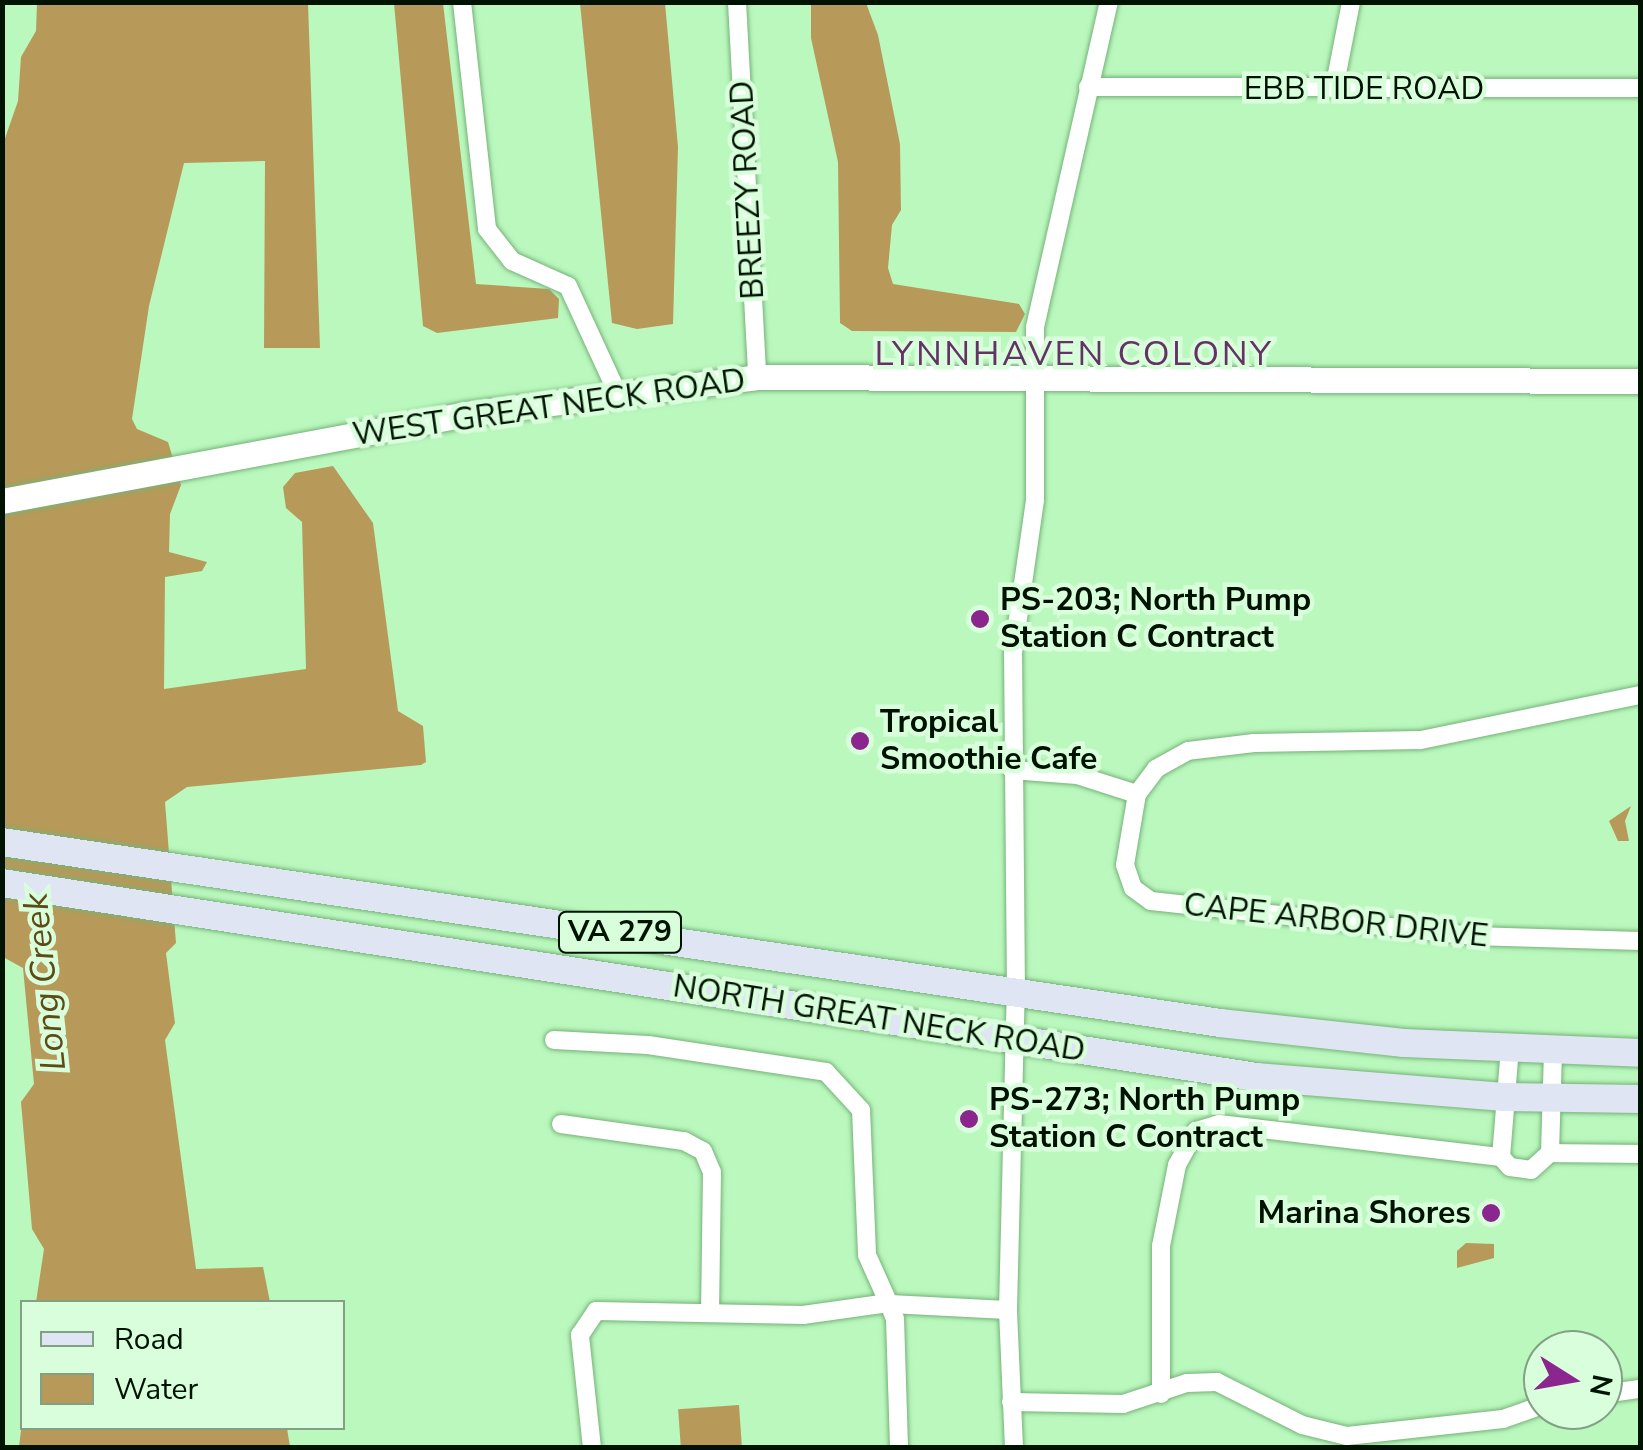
<!DOCTYPE html>
<style>
body{margin:0}
#map{position:relative;width:1643px;height:1450px;overflow:hidden;background:#baf8bd;font-family:"Nunito Sans",sans-serif}
div>[style]{position:absolute}
.water>*{inset:0;background:#b79a59;transform-origin:0 0}
.roads{filter:drop-shadow(0 0 2px #76b27a) drop-shadow(0 0 2px #76b27a)}
.street>*{height:18px;margin:-9px;padding:0 9px;transform-origin:9px;border-radius:9px;background:#fff}
.secondary>*{height:25px;margin:-12.5px;padding:0 12.5px;transform-origin:12.5px;border-radius:12.5px;background:#fff}
.primary>*{height:28px;margin:-14px;padding:0 14px;transform-origin:14px;border-radius:14px;background:#dfe5f3}
.dots>*{width:28px;height:28px;translate:-50% -50%;box-sizing:border-box;border:5px solid #d9fedb;border-radius:50%}
span{translate:-50% -50%;white-space:nowrap;text-align:center;line-height:1.15;-webkit-text-stroke:9px #d9fedb;paint-order:stroke}
.shield-label span{padding:2px 8px;background:#d9fedb;border:2px solid;border-radius:8px;-webkit-text-stroke-width:0}
.shield-label{font-size:30px;color:#001202;font-weight:700}
.street-label{font-size:32px;color:#001202}
.poi-label{font-size:32px;color:#001202;font-weight:700}
.left{translate:0 -50%;text-align:left}
.right{translate:-100% -50%;text-align:right}
.neighbourhood-label{font-size:35px;color:#643365;letter-spacing:2.5px}
.water-label{font-size:35px;color:#5e4a17;font-style:italic}
.frame{position:absolute;inset:0;border:5px solid #001202;pointer-events:none}
.legend{position:absolute;left:20px;top:1300px;width:325px;height:130px;box-sizing:border-box;background:#d9fedb;border:2px solid #82a084;margin:0;padding:12px 18px;list-style:none;font-size:30px;color:#001202}
.legend li{display:flex;align-items:center;gap:20px;height:50px}
.legend b{width:50px;border:2px solid #82a084}
.north{position:absolute;left:1523px;top:1330px;width:100px;height:100px;box-sizing:border-box;background:#d9fedb;border:2px solid #82a084;border-radius:50%;rotate:101deg;font-size:28px;font-weight:700;line-height:40px;text-align:center;color:#001202}
.north::after{content:'';display:block;margin:auto;width:35px;height:45px;background:#8a268e;clip-path:polygon(50% 0,100% 100%,50% 72%,0 100%)}
</style>
<div id="map">
<div class="water">
<div style="clip-path:polygon(37px 3px,308px 3px,320px 348px,264px 348px,265px 161px,184px 163px,149px 306px,132px 419px,137px 429px,168px 442px,181px 485px,170px 514px,169px 552px,207px 562px,202px 571px,165px 577px,164px 689px,306px 669px,302px 522px,286px 508px,283px 487px,295px 473px,333px 466px,373px 523px,398px 711px,423px 726px,426px 762px,421px 765px,187px 787px,165px 802px,176px 943px,166px 953px,175px 1023px,165px 1040px,196px 1269px,263px 1267px,270px 1302px,36px 1302px,44px 1249px,32px 1229px,21px 1102px,34px 1084px,23px 968px,3px 957px,2px 147px,18px 101px,21px 57px,36px 31px)"></div>
<div style="clip-path:polygon(394px 3px,443px 3px,476px 284px,549px 289px,559px 299px,558px 318px,437px 333px,423px 326px)"></div>
<div style="clip-path:polygon(580px 3px,665px 3px,678px 147px,673px 324px,637px 329px,612px 323px)"></div>
<div style="clip-path:polygon(811px 3px,866px 3px,878px 35px,900px 144px,901px 210px,892px 225px,888px 268px,893px 284px,1019px 304px,1025px 314px,1016px 332px,852px 331px,840px 323px,838px 162px,811px 38px)"></div>
<div style="clip-path:polygon(1631px 806px,1625px 821px,1629px 841px,1618px 841px,1609px 821px)"></div>
<div style="clip-path:polygon(1466px 1243px,1494px 1244px,1494px 1258px,1457px 1268px,1457px 1251px)"></div>
<div style="left:739px;top:1405px;width:42px;height:61px;rotate:86deg"></div>
<div style="clip-path:polygon(22px 1422px,22px 1428px,287px 1428px,290px 1447px,19px 1447px)"></div>
</div>
<div class="roads">
<div class="street">
<div style="left:462px;top:2px;width:228px;rotate:83.7deg"></div>
<div style="left:487px;top:229px;width:41px;rotate:52deg"></div>
<div style="left:512px;top:261px;width:61px;rotate:24.1deg"></div>
<div style="left:568px;top:286px;width:117px;rotate:65.2deg"></div>
<div style="left:737px;top:2px;width:376px;rotate:86.9deg"></div>
<div style="left:1088px;top:87px;width:552px;rotate:0.1deg"></div>
<div style="left:1334px;top:89px;width:89px;rotate:-78.9deg"></div>
<div style="left:1640px;top:695px;width:225px;rotate:168.4deg"></div>
<div style="left:1420px;top:740px;width:166px;rotate:179deg"></div>
<div style="left:1254px;top:743px;width:66px;rotate:173.1deg"></div>
<div style="left:1188px;top:751px;width:37px;rotate:151deg"></div>
<div style="left:1156px;top:769px;width:31px;rotate:127deg"></div>
<div style="left:1137px;top:794px;width:72px;rotate:99.6deg"></div>
<div style="left:1125px;top:865px;width:24px;rotate:71deg"></div>
<div style="left:1133px;top:888px;width:22px;rotate:36deg"></div>
<div style="left:1151px;top:901px;width:323px;rotate:6.2deg"></div>
<div style="left:1472px;top:936px;width:168px;rotate:1.7deg"></div>
<div style="left:1012px;top:770px;width:65px;rotate:4.4deg"></div>
<div style="left:1077px;top:775px;width:63px;rotate:17.6deg"></div>
<div style="left:554px;top:1040px;width:94px;rotate:3deg"></div>
<div style="left:648px;top:1045px;width:180px;rotate:8.6deg"></div>
<div style="left:826px;top:1072px;width:52px;rotate:47.4deg"></div>
<div style="left:861px;top:1110px;width:145px;rotate:87.6deg"></div>
<div style="left:867px;top:1255px;width:54px;rotate:65.8deg"></div>
<div style="left:889px;top:1304px;width:119px;rotate:2.9deg"></div>
<div style="left:561px;top:1124px;width:124px;rotate:7.9deg"></div>
<div style="left:684px;top:1141px;width:21px;rotate:28deg"></div>
<div style="left:703px;top:1151px;width:23px;rotate:67deg"></div>
<div style="left:712px;top:1172px;width:138px;rotate:90.8deg"></div>
<div style="left:1550px;top:1153px;width:90px;rotate:0.6deg"></div>
<div style="left:1501px;top:1157px;width:109px;rotate:-85.3deg"></div>
<div style="left:1161px;top:1394px;width:148px;rotate:-90deg"></div>
<div style="left:1161px;top:1246px;width:83px;rotate:-78.8deg"></div>
<div style="left:1177px;top:1165px;width:39px;rotate:-61deg"></div>
<div style="left:1196px;top:1131px;width:24px;rotate:-17deg"></div>
<div style="left:1219px;top:1124px;width:284px;rotate:6.7deg"></div>
<div style="left:1501px;top:1157px;width:13px;rotate:48deg"></div>
<div style="left:1510px;top:1167px;width:21px;rotate:8deg"></div>
<div style="left:1531px;top:1170px;width:25px;rotate:-42deg"></div>
<div style="left:1550px;top:1153px;width:103px;rotate:-88.3deg"></div>
<div style="left:1603px;top:1394px;width:37px;rotate:-8deg"></div>
<div style="left:1011px;top:1402px;width:112px;rotate:1deg"></div>
<div style="left:1123px;top:1404px;width:67px;rotate:-18.2deg"></div>
<div style="left:1187px;top:1383px;width:30px;rotate:-2deg"></div>
<div style="left:1217px;top:1382px;width:95px;rotate:26.8deg"></div>
<div style="left:1302px;top:1425px;width:46px;rotate:13.7deg"></div>
<div style="left:1347px;top:1436px;width:157px;rotate:-6.2deg"></div>
<div style="left:1503px;top:1419px;width:42px;rotate:-19.3deg"></div>
<div style="left:592px;top:1448px;width:114px;rotate:-96.1deg"></div>
<div style="left:580px;top:1335px;width:29px;rotate:-56deg"></div>
<div style="left:596px;top:1311px;width:207px;rotate:1.1deg"></div>
<div style="left:803px;top:1315px;width:79px;rotate:-8deg"></div>
<div style="left:881px;top:1304px;width:8px"></div>
<div style="left:889px;top:1304px;width:16px;rotate:68deg"></div>
<div style="left:895px;top:1319px;width:129px;rotate:88.2deg"></div>
<div style="left:1014px;top:1448px;width:138px;rotate:-92.5deg"></div>
<div style="left:1008px;top:1310px;width:317px;rotate:-88.6deg"></div>
<div style="left:1016px;top:993px;width:340px;rotate:-90.5deg"></div>
<div style="left:1013px;top:653px;width:155px;rotate:-81.8deg"></div>
<div style="left:1035px;top:500px;width:173px;rotate:-90deg"></div>
<div style="left:1035px;top:327px;width:333px;rotate:-77.2deg"></div>
</div>
<div class="secondary">
<div style="left:2px;top:501px;width:471px;rotate:-10.6deg"></div>
<div style="left:465px;top:414px;width:294px;rotate:-7.2deg"></div>
<div style="left:757px;top:377px;width:883px;rotate:0.26deg"></div>
</div>
<div class="primary">
<div style="left:2px;top:842px;width:1231px;rotate:8.45deg"></div>
<div style="left:1220px;top:1023px;width:185px;rotate:6.2deg"></div>
<div style="left:1404px;top:1043px;width:236px;rotate:2.4deg"></div>
<div style="left:2px;top:883px;width:1269px;rotate:8.79deg"></div>
<div style="left:1256px;top:1077px;width:249px;rotate:4.6deg"></div>
<div style="left:1504px;top:1097px;width:136px;rotate:0.8deg"></div>
</div>
</div>
<div class="dots">
<div style="left:980px;top:619px;background:#8a268e"></div>
<div style="left:860px;top:741px;background:#8a268e"></div>
<div style="left:969px;top:1119px;background:#8a268e"></div>
<div style="left:1491px;top:1213px;background:#8a268e"></div>
</div>
<div class="shield-label">
<span style="left:620px;top:932px">VA 279</span>
</div>
<div class="street-label">
<span style="left:1364px;top:89px">EBB TIDE ROAD</span>
<span style="left:748px;top:190px;rotate:-93deg">BREEZY ROAD</span>
<span style="left:549px;top:408px;rotate:-8deg">WEST GREAT NECK ROAD</span>
<span style="left:1336px;top:921px;rotate:6deg">CAPE ARBOR DRIVE</span>
<span style="left:879px;top:1019px;rotate:9deg">NORTH GREAT NECK ROAD</span>
</div>
<div class="poi-label">
<span class="left" style="left:1000px;top:619px">PS-203; North Pump<br>Station C Contract</span>
<span class="left" style="left:880px;top:741px">Tropical<br>Smoothie Cafe</span>
<span class="left" style="left:989px;top:1119px">PS-273; North Pump<br>Station C Contract</span>
<span class="right" style="left:1471px;top:1213px">Marina Shores</span>
</div>
<div class="neighbourhood-label">
<span style="left:1074px;top:354px">LYNNHAVEN COLONY</span>
</div>
<div class="water-label">
<span style="left:45px;top:982px;rotate:-96deg">Long Creek</span>
</div>
<div class="frame"></div>
<ul class="legend">
<li><b style="height:12px;background:#dfe5f3"></b>Road</li>
<li><b style="height:28px;background:#b79a59"></b>Water</li>
</ul>
<div class="north">N</div>
</div>
